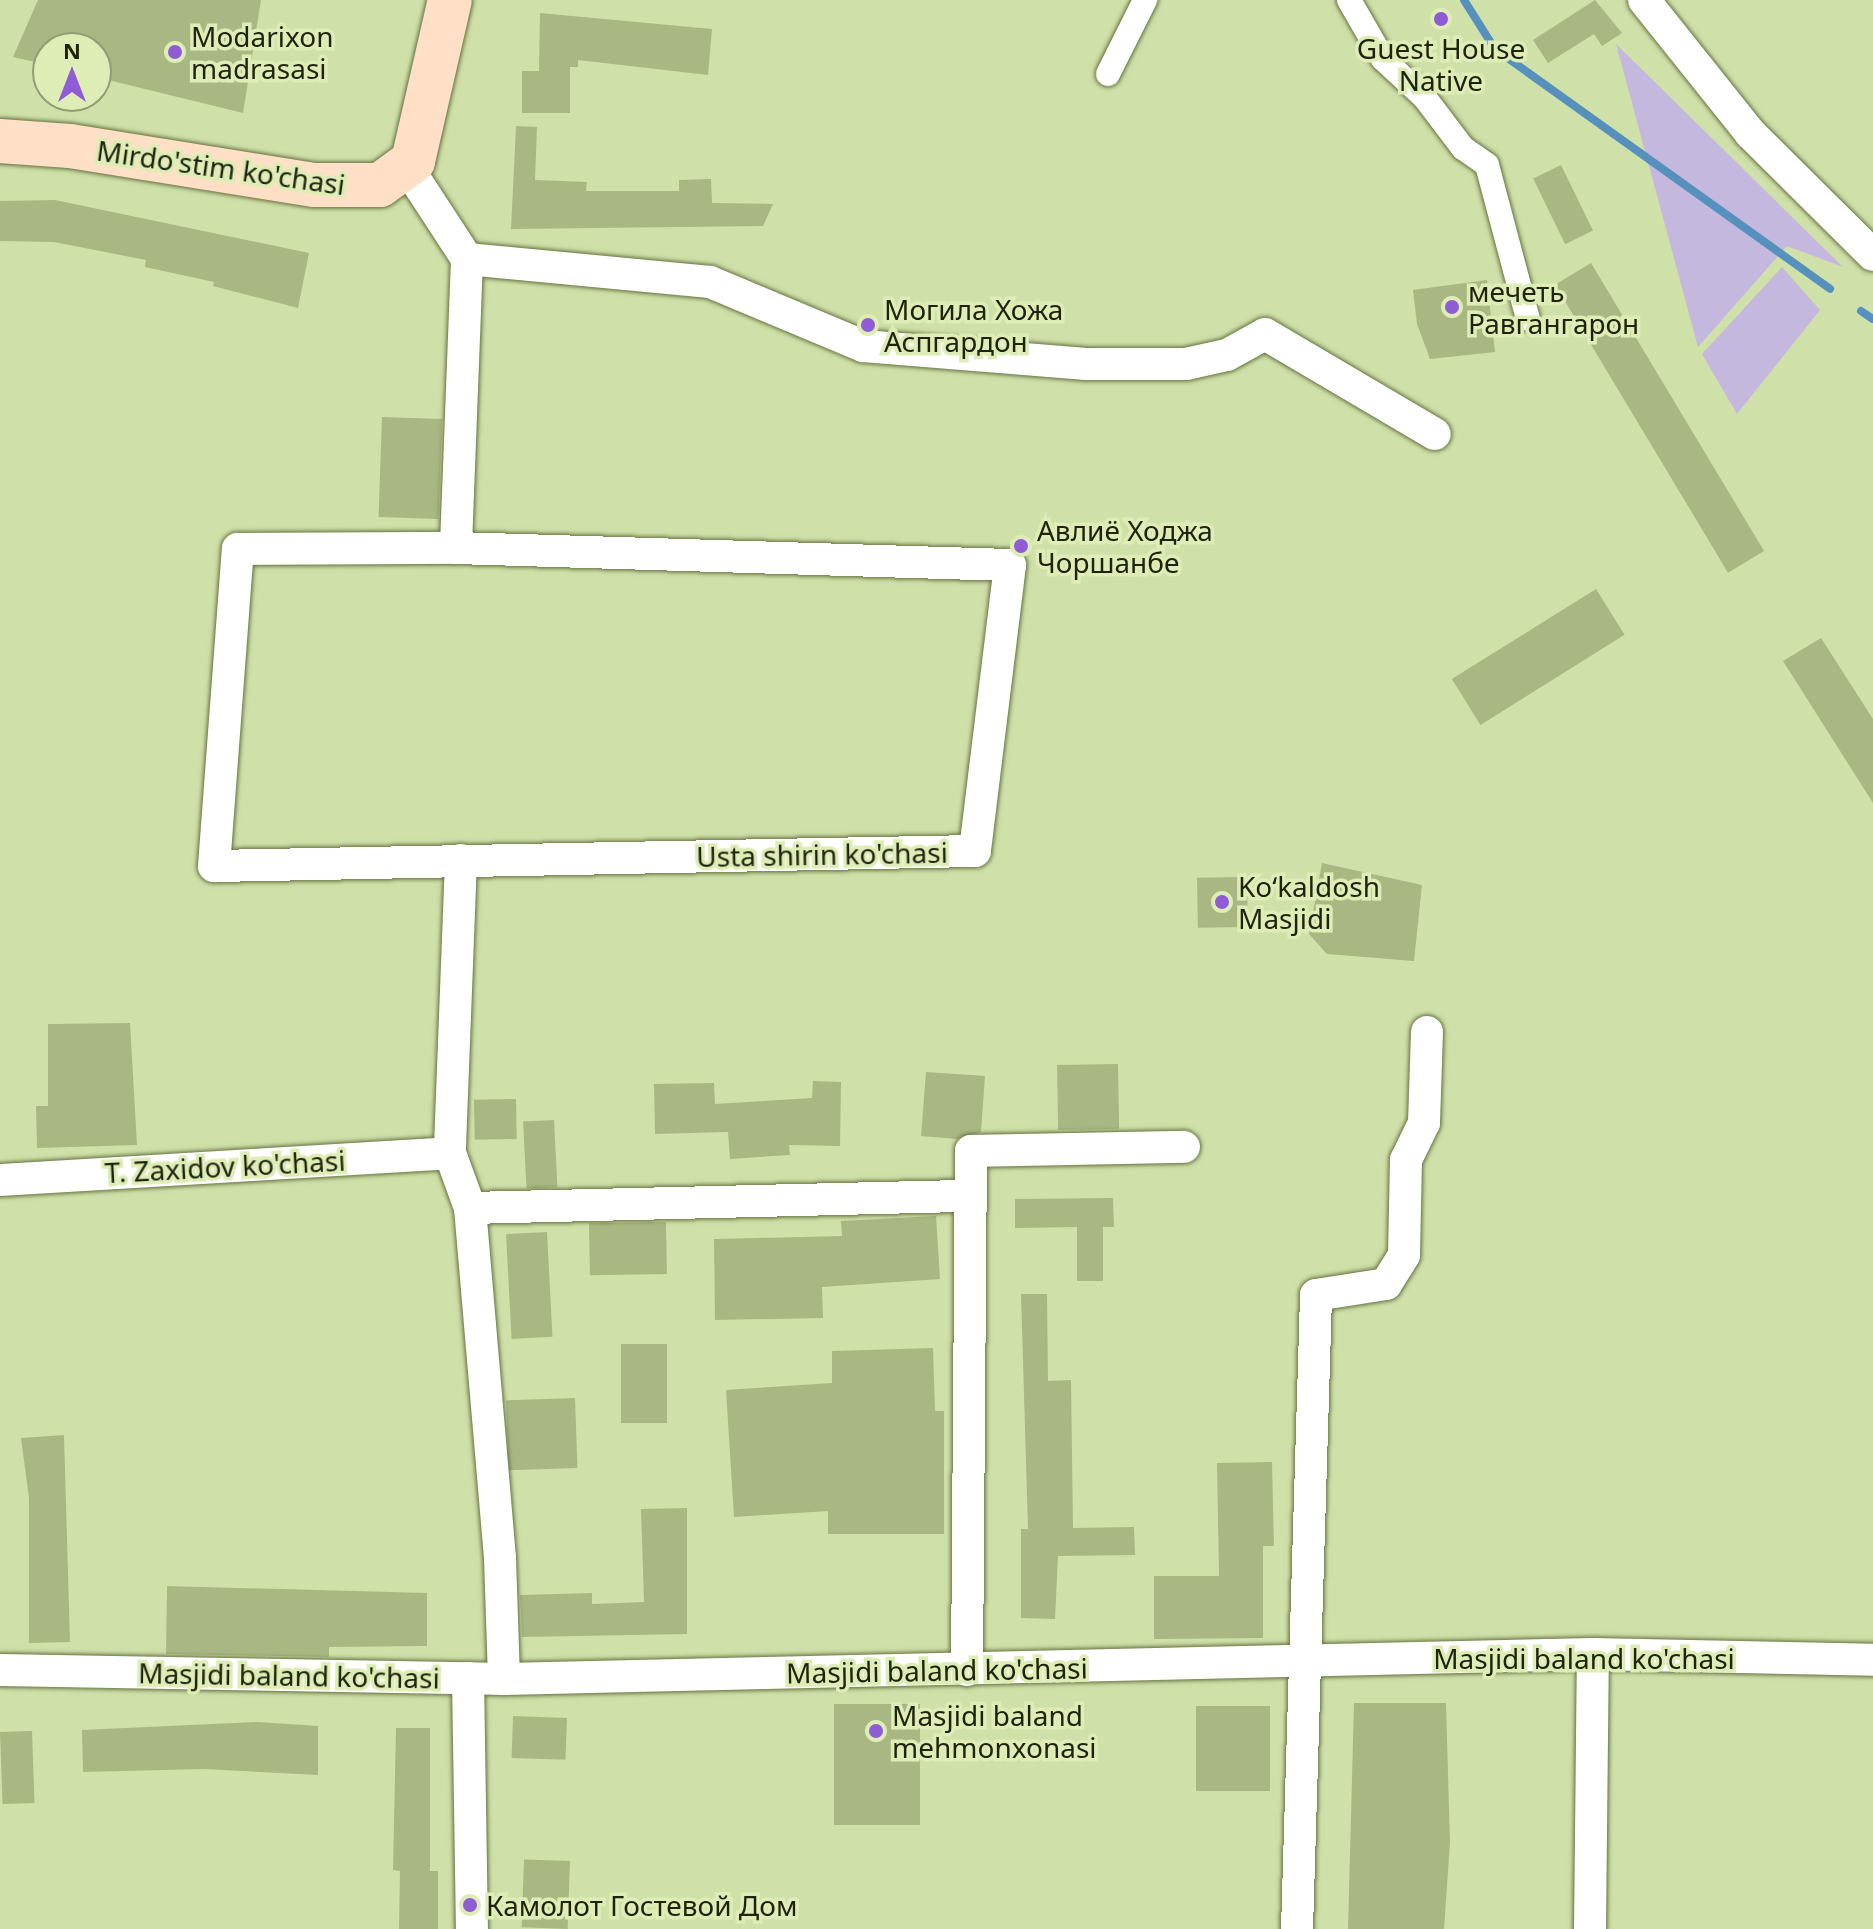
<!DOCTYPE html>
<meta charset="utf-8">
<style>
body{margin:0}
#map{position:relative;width:1873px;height:1929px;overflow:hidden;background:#d0e0a9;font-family:"Noto Sans",sans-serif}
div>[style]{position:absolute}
.green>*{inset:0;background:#c5b8de}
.stream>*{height:8px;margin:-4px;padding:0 4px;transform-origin:4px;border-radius:4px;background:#5591bc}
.building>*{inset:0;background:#a9b882;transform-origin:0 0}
.roads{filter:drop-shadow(0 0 2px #667340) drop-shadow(0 0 2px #667340)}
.pedestrian>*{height:24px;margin:-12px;padding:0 12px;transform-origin:12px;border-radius:12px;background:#fff}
.minor>*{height:32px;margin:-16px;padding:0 16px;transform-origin:16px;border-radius:16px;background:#fff}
.primary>*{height:44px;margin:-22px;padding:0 22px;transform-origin:22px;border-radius:22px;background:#ffe0c7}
.dots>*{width:22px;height:22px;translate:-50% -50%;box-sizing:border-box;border:4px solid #ddedb5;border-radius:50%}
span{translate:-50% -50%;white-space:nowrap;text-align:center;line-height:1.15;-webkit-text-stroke:7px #ddedb5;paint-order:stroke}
.poi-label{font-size:28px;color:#1e230e}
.left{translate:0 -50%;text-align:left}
.street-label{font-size:28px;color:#1e230e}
.north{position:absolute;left:32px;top:32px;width:80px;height:80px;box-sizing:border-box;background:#ddedb5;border:2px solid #919c72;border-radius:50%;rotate:0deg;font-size:22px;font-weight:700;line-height:32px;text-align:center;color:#1e230e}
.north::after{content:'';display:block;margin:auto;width:28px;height:36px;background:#8f5cd5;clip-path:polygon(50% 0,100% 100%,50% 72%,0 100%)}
</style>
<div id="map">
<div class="green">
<div style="clip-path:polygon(1616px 44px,1843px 267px,1787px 246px,1698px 347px)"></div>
<div style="clip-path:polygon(1782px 267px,1820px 310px,1737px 414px,1702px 354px)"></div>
</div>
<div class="stream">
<div style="left:1464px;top:0;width:58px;rotate:57.7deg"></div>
<div style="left:1495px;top:49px;width:412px;rotate:35.6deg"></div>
<div style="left:1861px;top:311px;width:14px;rotate:34deg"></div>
</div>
<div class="building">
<div style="clip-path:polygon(38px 0,261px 0,243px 113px,96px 77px,96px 48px,48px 48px,48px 65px,13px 57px)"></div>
<div style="clip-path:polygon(1595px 0,1622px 33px,1602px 46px,1594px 34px,1548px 63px,1533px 40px)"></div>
<div style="clip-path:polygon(540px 13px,712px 29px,708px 75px,578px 60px,578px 67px,570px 67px,570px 113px,522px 113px,522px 71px,539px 71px)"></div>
<div style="clip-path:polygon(516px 126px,537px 127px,535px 180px,587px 182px,586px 191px,679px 191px,679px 180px,711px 179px,712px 203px,773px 204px,763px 226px,511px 229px)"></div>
<div style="left:1561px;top:165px;width:73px;height:31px;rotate:64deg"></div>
<div style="clip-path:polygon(55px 200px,309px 253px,298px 308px,213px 286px,214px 282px,145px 267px,146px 260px,54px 242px,0 241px,0 201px)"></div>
<div style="left:1591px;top:263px;width:336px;height:42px;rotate:59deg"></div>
<div style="clip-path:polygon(1487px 280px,1495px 352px,1430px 359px,1417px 324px,1413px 290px)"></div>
<div style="left:382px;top:417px;width:60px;height:100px;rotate:2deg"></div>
<div style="left:1596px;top:589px;width:54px;height:170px;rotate:58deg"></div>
<div style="clip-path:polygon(1821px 638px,1873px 719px,1873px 803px,1783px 661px)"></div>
<div style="clip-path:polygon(1322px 863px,1422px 885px,1414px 961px,1327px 954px,1309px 934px)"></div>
<div style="left:1247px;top:877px;width:50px;height:50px;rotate:89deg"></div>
<div style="clip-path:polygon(130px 1023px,137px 1145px,37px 1148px,36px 1106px,48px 1106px,48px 1024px)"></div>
<div style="left:1118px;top:1064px;width:65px;height:61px;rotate:89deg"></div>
<div style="clip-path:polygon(926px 1072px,985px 1076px,981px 1132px,957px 1139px,921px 1136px)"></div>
<div style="clip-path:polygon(813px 1081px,841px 1082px,840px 1146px,789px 1145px,790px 1155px,730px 1159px,728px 1132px,655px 1134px,654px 1084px,714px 1083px,715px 1104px,812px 1098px)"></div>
<div style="left:516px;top:1099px;width:40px;height:42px;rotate:89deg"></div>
<div style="left:554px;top:1120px;width:67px;height:31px;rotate:87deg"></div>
<div style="clip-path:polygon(1113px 1198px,1114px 1227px,1103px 1227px,1103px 1281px,1077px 1281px,1077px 1227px,1015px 1228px,1015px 1199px)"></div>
<div style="clip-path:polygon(936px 1216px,940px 1279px,822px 1287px,823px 1318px,715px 1320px,714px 1239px,842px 1236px,841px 1221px)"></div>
<div style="left:666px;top:1222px;width:52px;height:77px;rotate:89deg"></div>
<div style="left:547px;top:1232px;width:105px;height:41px;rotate:87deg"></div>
<div style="clip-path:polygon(1021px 1294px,1047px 1294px,1048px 1381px,1071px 1380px,1073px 1528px,1134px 1527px,1135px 1555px,1058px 1556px,1055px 1619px,1021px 1618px,1021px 1529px,1028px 1529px)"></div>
<div style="left:621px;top:1344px;width:46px;height:79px"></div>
<div style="clip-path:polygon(933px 1348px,935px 1411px,944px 1411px,944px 1534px,828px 1534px,828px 1511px,734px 1517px,726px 1390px,832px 1383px,832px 1351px)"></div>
<div style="left:575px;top:1398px;width:70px;height:69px;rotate:88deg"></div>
<div style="clip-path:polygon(64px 1435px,70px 1642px,29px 1643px,29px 1498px,21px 1438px)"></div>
<div style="clip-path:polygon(1272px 1462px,1274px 1546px,1263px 1546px,1263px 1638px,1154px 1639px,1154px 1576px,1219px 1576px,1217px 1463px)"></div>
<div style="clip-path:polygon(687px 1508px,687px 1634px,522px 1637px,520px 1595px,592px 1593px,592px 1604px,644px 1602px,641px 1509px)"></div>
<div style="clip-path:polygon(167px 1586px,427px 1593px,427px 1646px,329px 1647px,329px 1657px,166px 1654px)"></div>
<div style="clip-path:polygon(1354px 1703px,1446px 1703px,1450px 1843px,1444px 1929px,1348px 1929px)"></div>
<div style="left:834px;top:1704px;width:86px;height:121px"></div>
<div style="left:1196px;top:1706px;width:74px;height:85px"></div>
<div style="left:513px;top:1716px;width:54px;height:42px;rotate:2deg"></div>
<div style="clip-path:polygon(258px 1722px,318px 1726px,318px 1775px,204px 1769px,83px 1772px,82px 1730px)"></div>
<div style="clip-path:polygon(396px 1728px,430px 1728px,430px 1871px,438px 1871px,438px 1929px,399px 1929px,400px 1871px,393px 1870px)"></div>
<div style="left:32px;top:1731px;width:72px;height:32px;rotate:88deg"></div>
<div style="left:570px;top:1861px;width:68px;height:46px;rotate:92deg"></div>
</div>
<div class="roads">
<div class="pedestrian">
<div style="left:1349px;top:0;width:68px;rotate:60deg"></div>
<div style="left:1383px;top:59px;width:57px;rotate:42.9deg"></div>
<div style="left:1425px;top:98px;width:63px;rotate:52.8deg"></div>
<div style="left:1463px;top:148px;width:29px;rotate:35deg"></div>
<div style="left:1487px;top:165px;width:159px;rotate:75.1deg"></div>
<div style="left:1108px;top:74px;width:83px;rotate:-63.4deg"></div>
</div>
<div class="minor">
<div style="left:1644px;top:0;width:170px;rotate:51.4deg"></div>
<div style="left:1750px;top:133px;width:173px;rotate:44.8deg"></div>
<div style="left:413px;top:161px;width:12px;rotate:99deg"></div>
<div style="left:411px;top:173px;width:103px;rotate:56.9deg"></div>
<div style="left:467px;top:259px;width:289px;rotate:92.2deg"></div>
<div style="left:467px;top:259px;width:244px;rotate:5.4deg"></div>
<div style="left:710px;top:282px;width:166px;rotate:22.7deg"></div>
<div style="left:863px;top:346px;width:224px;rotate:4.6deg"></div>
<div style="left:1086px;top:364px;width:100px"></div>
<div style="left:1186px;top:364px;width:42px;rotate:-12.4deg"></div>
<div style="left:1227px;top:355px;width:43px;rotate:-28.9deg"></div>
<div style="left:1265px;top:334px;width:197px;rotate:30.5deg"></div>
<div style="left:456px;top:548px;width:554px;rotate:1.76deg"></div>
<div style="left:1010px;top:565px;width:288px;rotate:97deg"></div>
<div style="left:975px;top:851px;width:761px;rotate:178.87deg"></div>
<div style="left:214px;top:866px;width:318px;rotate:-85.7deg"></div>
<div style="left:238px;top:549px;width:218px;rotate:-0.3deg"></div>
<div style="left:461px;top:860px;width:293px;rotate:92.2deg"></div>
<div style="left:450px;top:1153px;width:59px;rotate:70deg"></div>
<div style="left:470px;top:1208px;width:498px;rotate:-1.4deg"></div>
<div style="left:0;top:1180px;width:451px;rotate:-3.4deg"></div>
<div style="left:470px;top:1208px;width:351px;rotate:85.1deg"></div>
<div style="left:500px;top:1558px;width:121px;rotate:88.1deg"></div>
<div style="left:0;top:1670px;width:504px;rotate:1.02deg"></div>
<div style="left:504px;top:1679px;width:1089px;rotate:-1.32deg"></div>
<div style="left:1593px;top:1654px;width:280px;rotate:1.2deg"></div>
<div style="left:967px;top:1670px;width:519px;rotate:-89.56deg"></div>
<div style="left:971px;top:1151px;width:213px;rotate:-1.1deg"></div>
<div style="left:468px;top:1678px;width:251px;rotate:89.1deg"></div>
<div style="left:1297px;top:1929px;width:634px;rotate:-88.28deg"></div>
<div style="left:1316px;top:1295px;width:71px;rotate:-8.9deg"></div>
<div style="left:1386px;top:1284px;width:34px;rotate:-58deg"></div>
<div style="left:1404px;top:1255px;width:95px;rotate:-88.8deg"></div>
<div style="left:1406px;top:1160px;width:41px;rotate:-64.1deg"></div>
<div style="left:1424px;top:1123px;width:91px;rotate:-88.1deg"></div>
<div style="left:1590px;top:1929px;width:275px;rotate:-89.4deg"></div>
</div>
<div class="primary">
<div style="left:0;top:141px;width:70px;rotate:4.1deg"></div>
<div style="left:70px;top:146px;width:247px;rotate:9.1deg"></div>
<div style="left:314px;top:185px;width:66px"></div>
<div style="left:380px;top:185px;width:41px;rotate:-36deg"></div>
<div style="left:413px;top:161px;width:165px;rotate:-77.1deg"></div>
</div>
</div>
<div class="dots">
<div style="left:1441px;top:19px;background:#8f5cd5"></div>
<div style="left:175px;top:52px;background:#8f5cd5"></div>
<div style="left:1452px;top:307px;background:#8f5cd5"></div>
<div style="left:868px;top:325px;background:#8f5cd5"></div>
<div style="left:1021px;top:546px;background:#8f5cd5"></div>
<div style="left:1222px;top:902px;background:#8f5cd5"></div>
<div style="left:876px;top:1731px;background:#8f5cd5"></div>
<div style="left:470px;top:1905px;background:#8f5cd5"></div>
</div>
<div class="poi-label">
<span class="left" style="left:191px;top:52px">Modarixon<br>madrasasi</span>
<span style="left:1441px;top:64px">Guest House<br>Native</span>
<span class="left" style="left:1468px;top:307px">мечеть<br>Равгангарон</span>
<span class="left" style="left:884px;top:325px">Могила Хожа<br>Аспгардон</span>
<span class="left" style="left:1037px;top:546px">Авлиё Ходжа<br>Чоршанбе</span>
<span class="left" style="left:1238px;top:902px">Koʻkaldosh<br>Masjidi</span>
<span class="left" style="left:892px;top:1731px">Masjidi baland<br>mehmonxonasi</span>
<span class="left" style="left:486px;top:1905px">Камолот Гостевой Дом</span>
</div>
<div class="street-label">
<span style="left:221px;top:167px;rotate:8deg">Mirdo'stim ko'chasi</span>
<span style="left:822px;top:854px;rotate:-1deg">Usta shirin ko'chasi</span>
<span style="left:225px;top:1166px;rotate:-3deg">T. Zaxidov ko'chasi</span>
<span style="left:1584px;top:1658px">Masjidi baland ko'chasi</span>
<span style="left:937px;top:1670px;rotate:-1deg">Masjidi baland ko'chasi</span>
<span style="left:289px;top:1675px;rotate:1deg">Masjidi baland ko'chasi</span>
</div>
<div class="north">N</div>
</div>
